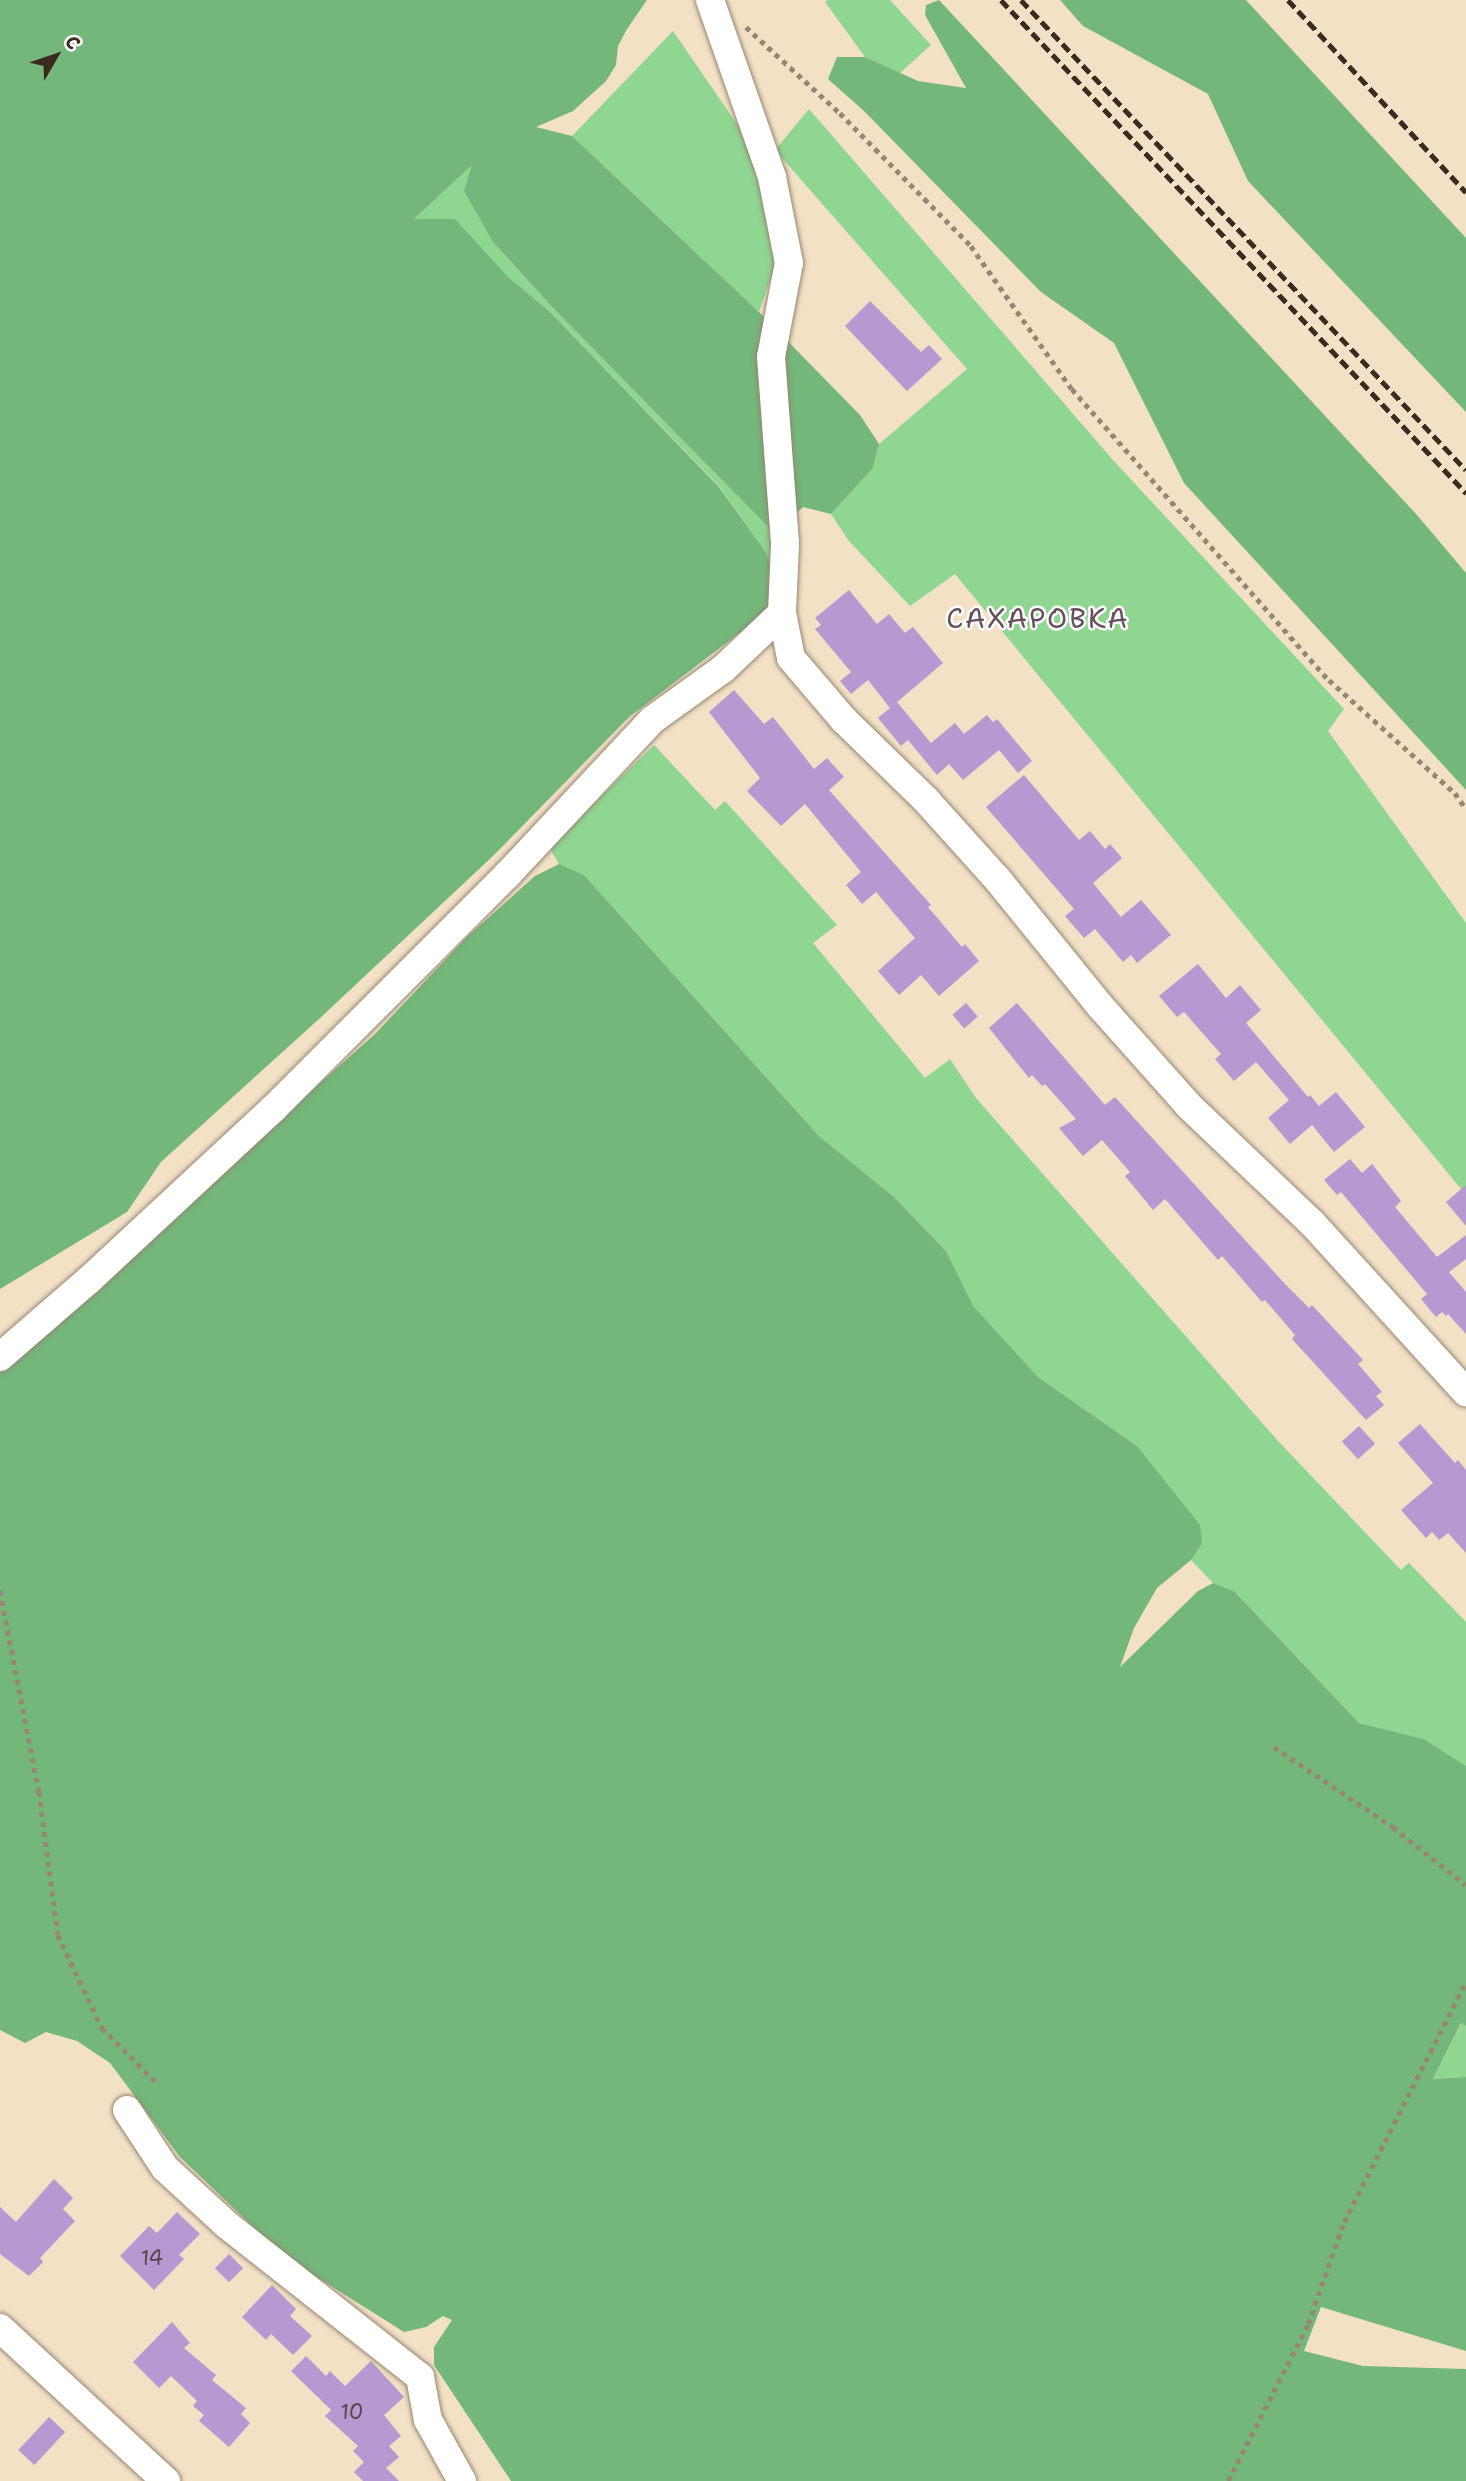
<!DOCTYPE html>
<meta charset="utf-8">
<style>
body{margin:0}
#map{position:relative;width:1466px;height:2481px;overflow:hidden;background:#f2e1c5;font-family:"Shantell Sans",sans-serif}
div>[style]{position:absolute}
.green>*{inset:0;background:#8fd690}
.forest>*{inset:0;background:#73b77a}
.building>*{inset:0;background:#b798d1;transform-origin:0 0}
.path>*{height:4.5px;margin-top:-2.25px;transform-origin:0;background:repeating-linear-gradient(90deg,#968672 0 5px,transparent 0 10px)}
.roads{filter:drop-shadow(0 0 2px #968672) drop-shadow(0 0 2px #968672)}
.minor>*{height:28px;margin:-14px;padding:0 14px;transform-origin:14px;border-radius:14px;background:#fff}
.rail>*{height:5px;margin-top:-2.5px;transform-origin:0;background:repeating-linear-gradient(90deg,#3b2a1e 0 10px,transparent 0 15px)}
span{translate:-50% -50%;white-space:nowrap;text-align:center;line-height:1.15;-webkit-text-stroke:5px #fff;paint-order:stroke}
.number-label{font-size:21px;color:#5a464b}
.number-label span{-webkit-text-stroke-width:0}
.quarter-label{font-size:28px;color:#66505d;letter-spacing:2px}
.north{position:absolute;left:21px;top:21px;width:70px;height:70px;-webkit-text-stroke:5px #fff;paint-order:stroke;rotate:51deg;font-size:19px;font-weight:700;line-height:28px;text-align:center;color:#3b2a1e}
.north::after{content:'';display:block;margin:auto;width:24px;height:32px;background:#3b2a1e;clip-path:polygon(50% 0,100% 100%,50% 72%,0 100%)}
</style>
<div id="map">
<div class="green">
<div style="clip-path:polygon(828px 0,890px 0,931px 45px,900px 73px,865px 57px,825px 2px)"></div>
<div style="clip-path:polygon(673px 31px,739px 127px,760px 182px,776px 263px,759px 312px,572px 136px)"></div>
<div style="clip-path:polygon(809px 109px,1113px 460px,1344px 709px,1328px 731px,1466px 923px,1466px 1195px,955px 574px,910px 606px,849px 541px,831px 514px,873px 468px,879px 444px,967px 369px,775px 150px)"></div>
<div style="clip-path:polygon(473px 164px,493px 242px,554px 309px,775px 534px,774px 573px,765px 551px,719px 486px,549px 311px,507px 276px,413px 220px)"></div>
<div style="clip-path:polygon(654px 745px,715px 810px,725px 801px,837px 925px,813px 943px,925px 1078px,950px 1059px,976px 1098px,1278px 1441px,1401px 1570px,1409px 1563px,1466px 1622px,1466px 1766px,1424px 1739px,1359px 1723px,1234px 1591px,1213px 1583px,1191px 1560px,1202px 1544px,1137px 1446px,1038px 1377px,972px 1306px,946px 1251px,894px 1197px,819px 1136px,584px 875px,559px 864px,549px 847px)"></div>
<div style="clip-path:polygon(1462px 2022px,1466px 2026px,1466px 2077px,1433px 2079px)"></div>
</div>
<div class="forest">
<div style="clip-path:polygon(0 0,647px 0,627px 29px,618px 46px,616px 65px,606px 81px,573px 111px,536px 127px,572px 136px,759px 312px,860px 415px,879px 444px,873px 468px,831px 514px,803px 507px,775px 534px,554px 309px,493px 242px,464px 191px,472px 165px,414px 219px,455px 219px,507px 276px,549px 311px,719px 487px,765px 551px,774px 573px,776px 605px,629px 717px,494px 855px,319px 1019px,161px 1162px,127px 1212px,0 1289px)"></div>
<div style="clip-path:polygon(939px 0,1417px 515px,1466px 573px,1466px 790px,1184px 483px,1114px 343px,1041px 292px,864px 111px,828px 79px,837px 57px,865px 57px,918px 81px,966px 88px,925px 15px,926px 5px)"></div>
<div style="clip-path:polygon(1060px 0,1246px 0,1466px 238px,1466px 412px,1248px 181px,1208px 94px,1083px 26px)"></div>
<div style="clip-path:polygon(559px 864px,584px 875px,819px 1136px,894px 1197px,946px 1251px,973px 1306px,1038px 1377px,1137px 1446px,1200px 1525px,1202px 1544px,1191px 1560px,1157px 1588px,1134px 1628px,1120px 1667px,1198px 1591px,1213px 1583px,1234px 1591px,1359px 1723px,1424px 1739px,1466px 1766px,1466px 2026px,1461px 2023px,1433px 2079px,1466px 2077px,1466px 2351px,1321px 2307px,1304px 2351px,1363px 2366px,1466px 2369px,1466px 2481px,511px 2481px,434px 2365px,434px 2347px,452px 2320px,443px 2316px,426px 2327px,404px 2332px,285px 2257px,180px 2157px,110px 2063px,77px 2041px,46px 2032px,25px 2043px,0 2030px,0 1369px,375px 1034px,468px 936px,535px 876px)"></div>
</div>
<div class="building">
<div style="clip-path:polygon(870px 301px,921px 352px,929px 345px,942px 359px,907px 391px,845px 326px)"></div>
<div style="clip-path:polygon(849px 590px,877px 624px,889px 614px,905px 633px,913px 627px,943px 663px,890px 708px,868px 680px,851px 694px,840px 681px,851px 672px,815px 629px,821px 625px,815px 618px)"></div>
<div style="clip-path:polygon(734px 690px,764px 724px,773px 717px,814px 769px,827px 758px,844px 777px,829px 790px,931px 905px,928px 907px,962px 947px,965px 944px,979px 961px,939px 996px,921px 975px,899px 995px,878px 971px,915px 938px,876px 892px,862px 904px,846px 885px,861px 872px,805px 804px,781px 826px,747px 791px,760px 778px,709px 712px)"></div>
<div style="clip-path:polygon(897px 702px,931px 743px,955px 723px,964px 734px,987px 715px,993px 722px,997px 719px,1032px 761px,1018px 773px,999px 750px,963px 780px,949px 764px,937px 775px,908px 740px,901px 746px,878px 718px)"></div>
<div style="clip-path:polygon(1024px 775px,1079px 840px,1090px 831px,1105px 849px,1110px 844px,1122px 858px,1093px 883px,1121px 917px,1141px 900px,1171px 935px,1137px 963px,1131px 955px,1123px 962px,1095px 929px,1084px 938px,1065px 916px,1074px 909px,986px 807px)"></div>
<div style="clip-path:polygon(1198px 964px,1226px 998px,1240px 985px,1261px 1010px,1246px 1023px,1308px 1097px,1310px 1095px,1319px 1106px,1336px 1092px,1365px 1127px,1334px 1152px,1312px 1125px,1290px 1144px,1268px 1118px,1289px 1100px,1256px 1062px,1234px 1081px,1215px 1059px,1221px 1054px,1184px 1012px,1177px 1017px,1159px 996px)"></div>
<div style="left:966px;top:1003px;width:18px;height:18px;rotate:49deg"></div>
<div style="clip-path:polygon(1017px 1003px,1105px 1105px,1115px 1097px,1285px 1284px,1309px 1308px,1312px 1305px,1363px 1360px,1358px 1364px,1382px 1392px,1376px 1396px,1384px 1405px,1366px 1420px,1292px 1339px,1295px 1335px,1265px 1300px,1262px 1302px,1222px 1256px,1218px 1260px,1165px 1199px,1153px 1210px,1125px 1176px,1130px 1172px,1102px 1140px,1083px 1156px,1059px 1128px,1076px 1119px,1045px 1084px,1042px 1086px,1032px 1075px,1029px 1078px,989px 1028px)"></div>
<div style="clip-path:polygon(1350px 1159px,1362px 1173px,1372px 1164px,1401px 1201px,1395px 1207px,1437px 1257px,1466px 1235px,1466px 1259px,1449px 1272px,1466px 1292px,1466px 1334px,1448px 1314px,1446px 1316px,1442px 1312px,1436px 1317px,1421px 1299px,1427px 1294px,1341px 1192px,1337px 1195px,1324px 1180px)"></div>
<div style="clip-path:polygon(1466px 1185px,1466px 1226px,1446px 1202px)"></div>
<div style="clip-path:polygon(1420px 1424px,1455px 1463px,1458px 1460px,1466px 1470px,1466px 1553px,1448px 1533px,1439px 1540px,1432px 1532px,1426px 1538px,1401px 1510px,1433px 1483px,1398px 1443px)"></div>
<div style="left:1359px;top:1426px;width:24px;height:23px;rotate:48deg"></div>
<div style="clip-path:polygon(54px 2179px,73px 2198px,63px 2209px,75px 2221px,40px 2258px,43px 2262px,29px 2276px,0 2254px,0 2207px,16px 2222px)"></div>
<div style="clip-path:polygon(177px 2212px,200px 2234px,179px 2255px,184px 2259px,154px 2290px,120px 2256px,149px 2226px,157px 2233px)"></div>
<div style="left:229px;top:2254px;width:20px;height:20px;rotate:45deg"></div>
<div style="clip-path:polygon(272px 2285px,296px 2309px,290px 2316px,312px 2336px,293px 2355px,271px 2334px,266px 2340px,242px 2317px)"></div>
<div style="clip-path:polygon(172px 2322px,190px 2343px,184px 2348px,216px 2375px,212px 2380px,246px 2408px,241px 2414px,250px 2423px,229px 2447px,199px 2421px,204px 2415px,193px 2406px,197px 2401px,171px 2376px,159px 2388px,133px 2362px)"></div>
<div style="clip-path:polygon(306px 2356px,326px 2376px,330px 2371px,345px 2386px,371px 2361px,404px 2397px,384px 2415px,401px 2436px,389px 2446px,399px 2457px,386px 2468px,399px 2481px,363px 2481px,354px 2472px,364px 2462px,353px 2451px,358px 2446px,325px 2416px,331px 2410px,291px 2371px)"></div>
<div style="left:49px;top:2417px;width:22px;height:45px;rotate:43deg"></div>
</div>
<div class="path">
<div style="left:746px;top:27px;width:127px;rotate:42.5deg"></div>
<div style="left:840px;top:113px;width:187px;rotate:45.4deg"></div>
<div style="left:971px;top:246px;width:175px;rotate:54.8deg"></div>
<div style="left:1072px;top:389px;width:388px;rotate:48.6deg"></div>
<div style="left:1329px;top:680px;width:169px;rotate:41.9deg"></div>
<div style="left:1455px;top:793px;width:19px;rotate:55deg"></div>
<div style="left:0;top:1591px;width:205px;rotate:79deg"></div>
<div style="left:39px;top:1792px;width:144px;rotate:82.4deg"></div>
<div style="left:58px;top:1935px;width:103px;rotate:64.7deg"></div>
<div style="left:102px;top:2028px;width:79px;rotate:45deg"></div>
<div style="left:1274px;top:1747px;width:143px;rotate:33.9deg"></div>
<div style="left:1393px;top:1827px;width:93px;rotate:38.5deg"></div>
<div style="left:1228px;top:2481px;width:176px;rotate:-63deg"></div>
<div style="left:1308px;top:2324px;width:108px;rotate:-70.6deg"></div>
<div style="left:1344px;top:2222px;width:269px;rotate:-63.1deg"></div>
</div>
<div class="roads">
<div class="minor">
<div style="left:782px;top:613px;width:46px;rotate:78.7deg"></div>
<div style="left:791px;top:658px;width:82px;rotate:49.5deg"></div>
<div style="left:844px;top:720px;width:115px;rotate:44.3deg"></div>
<div style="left:926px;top:800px;width:108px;rotate:48deg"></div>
<div style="left:998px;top:880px;width:162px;rotate:51deg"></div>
<div style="left:1100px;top:1006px;width:134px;rotate:48.3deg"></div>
<div style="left:1189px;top:1106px;width:170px;rotate:43.6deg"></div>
<div style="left:1312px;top:1223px;width:229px;rotate:47.7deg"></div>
<div style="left:0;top:1357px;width:119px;rotate:-40.9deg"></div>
<div style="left:90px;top:1279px;width:250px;rotate:-42.9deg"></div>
<div style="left:273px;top:1109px;width:332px;rotate:-45deg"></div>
<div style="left:508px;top:874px;width:211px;rotate:-46.9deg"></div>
<div style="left:652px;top:720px;width:87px;rotate:-35.7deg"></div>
<div style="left:723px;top:669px;width:81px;rotate:-43.5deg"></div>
<div style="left:782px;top:613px;width:70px;rotate:-87.5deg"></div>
<div style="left:785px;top:543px;width:187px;rotate:-94.3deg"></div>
<div style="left:771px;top:357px;width:96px;rotate:-79.2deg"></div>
<div style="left:789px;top:263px;width:88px;rotate:-101.2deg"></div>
<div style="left:772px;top:177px;width:188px;rotate:-109.3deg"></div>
<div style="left:127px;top:2110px;width:69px;rotate:56.8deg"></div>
<div style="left:165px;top:2168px;width:84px;rotate:42.6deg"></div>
<div style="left:227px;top:2225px;width:246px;rotate:38.2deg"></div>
<div style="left:420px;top:2377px;width:44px;rotate:79.5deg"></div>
<div style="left:428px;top:2420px;width:70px;rotate:60.9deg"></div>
<div style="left:0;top:2328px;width:226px;rotate:42.7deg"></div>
</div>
</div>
<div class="rail">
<div style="left:1001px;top:0;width:678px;rotate:46.67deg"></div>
<div style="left:1021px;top:0;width:647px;rotate:46.57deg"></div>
<div style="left:1288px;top:0;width:262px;rotate:47.2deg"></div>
</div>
<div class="number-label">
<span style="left:152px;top:2258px">14</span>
<span style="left:352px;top:2412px">10</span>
</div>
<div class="quarter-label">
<span style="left:1038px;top:618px">САХАРОВКА</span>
</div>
<div class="north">С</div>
</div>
